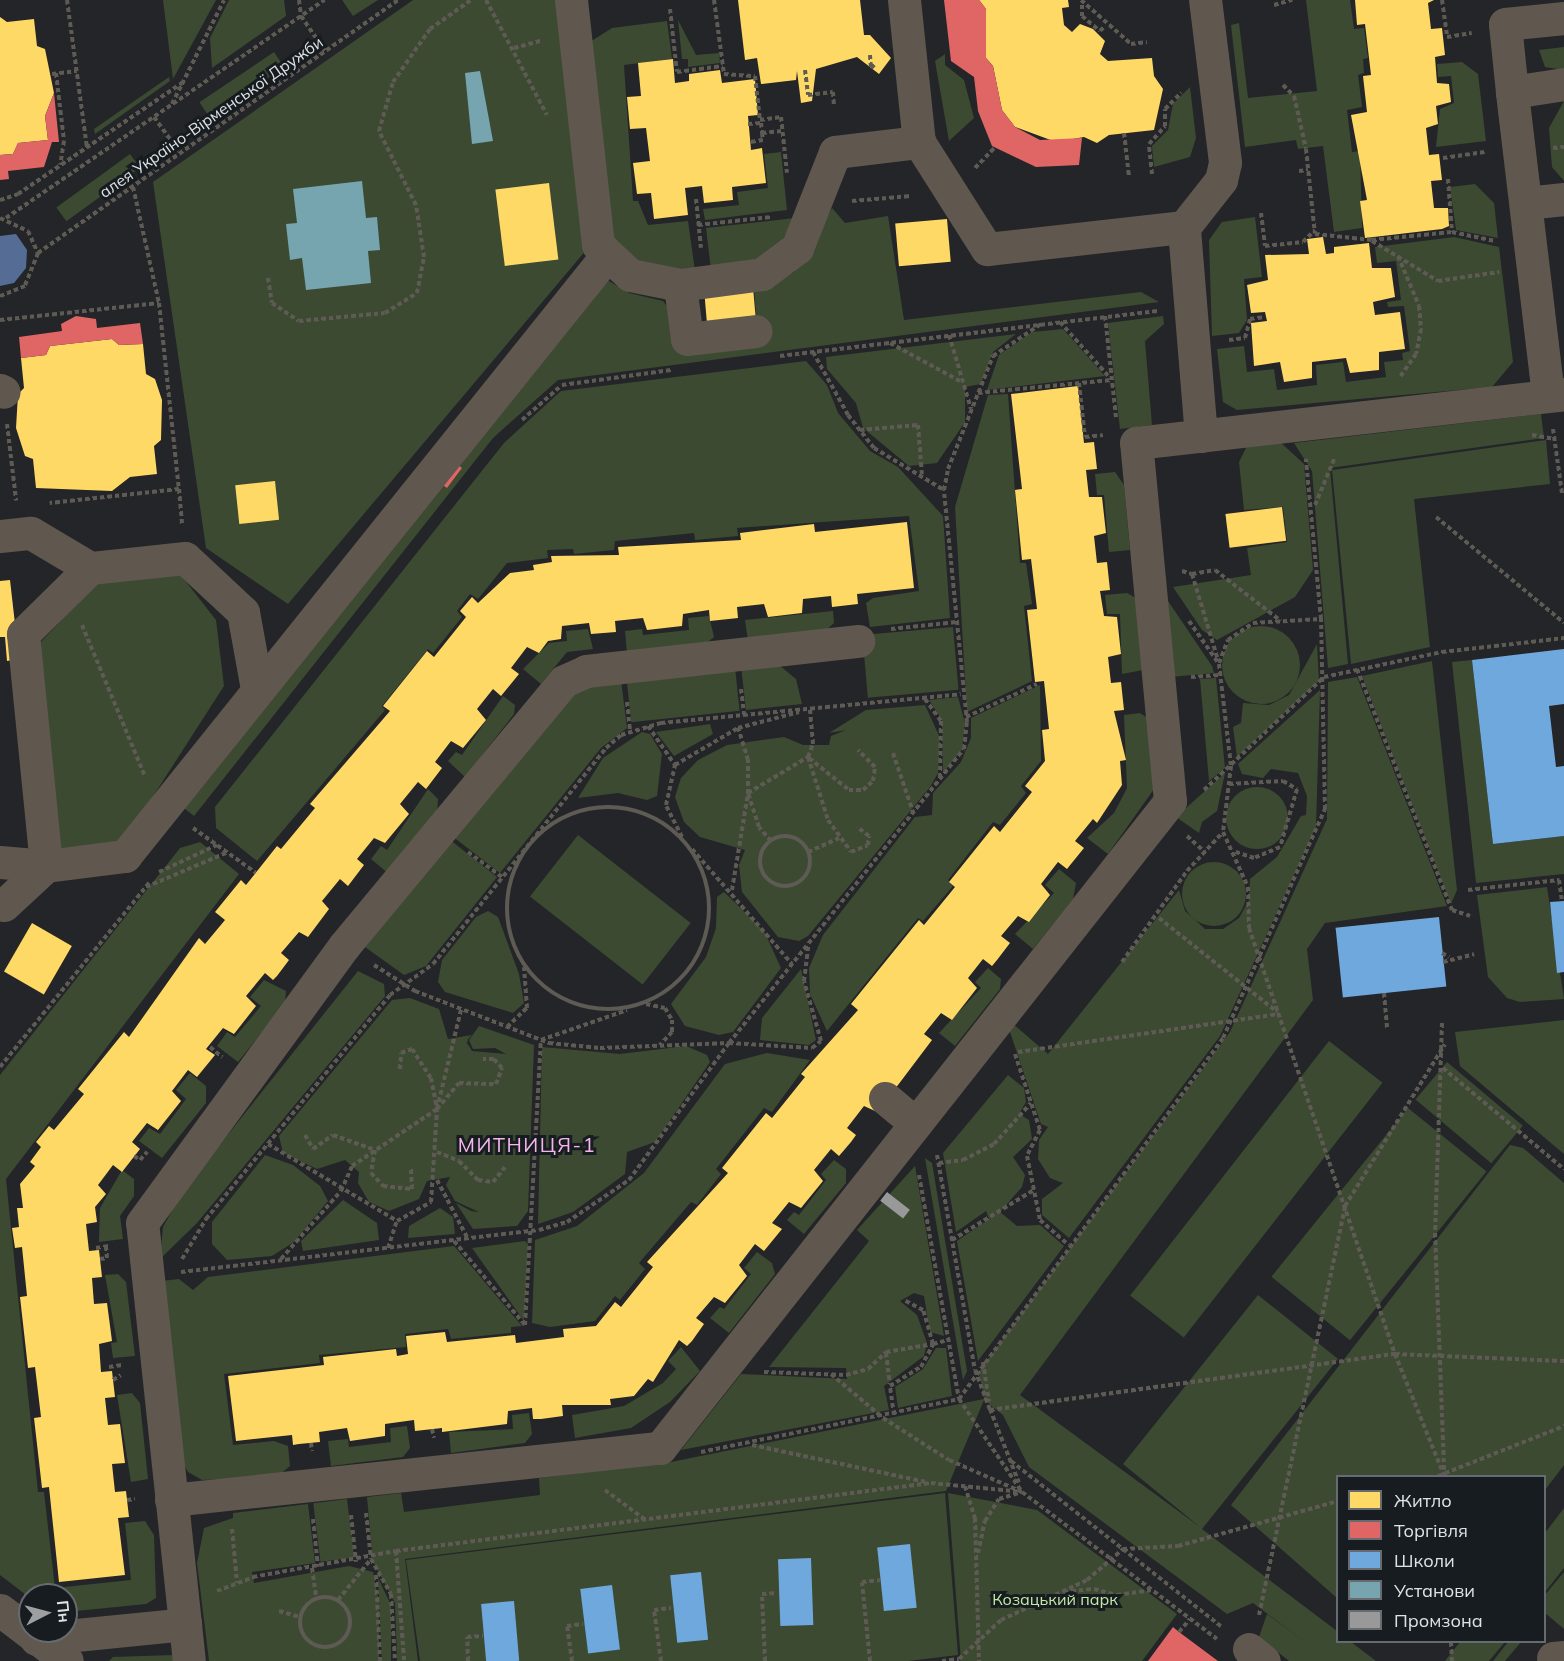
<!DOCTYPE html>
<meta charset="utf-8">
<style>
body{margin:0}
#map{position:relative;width:1564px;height:1661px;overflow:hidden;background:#232528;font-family:Mulish,sans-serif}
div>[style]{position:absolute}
.green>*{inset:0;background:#3c4a32;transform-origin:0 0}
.round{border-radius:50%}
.water>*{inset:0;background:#556d94}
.homes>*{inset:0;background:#ffd966;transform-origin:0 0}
.shops>*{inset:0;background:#e06666;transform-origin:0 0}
.schools>*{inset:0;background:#6fa8dc;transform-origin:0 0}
.public>*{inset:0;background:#76a5af}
.industry>*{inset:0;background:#999;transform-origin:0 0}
.path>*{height:4px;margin-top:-2px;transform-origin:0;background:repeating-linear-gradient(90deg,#5e5a54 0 4.5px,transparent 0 7.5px)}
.path>.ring{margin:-2px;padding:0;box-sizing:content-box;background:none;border:4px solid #5e5a54;border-radius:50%}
.minor>*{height:33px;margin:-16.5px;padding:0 16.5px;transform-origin:16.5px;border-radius:16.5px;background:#60574e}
span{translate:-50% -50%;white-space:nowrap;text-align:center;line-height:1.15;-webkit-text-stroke:6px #171c20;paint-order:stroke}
.street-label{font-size:16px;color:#dfe2e5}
.park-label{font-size:16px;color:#c3eba3}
.quarter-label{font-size:20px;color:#f5b6eb;letter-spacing:1.5px}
.legend{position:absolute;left:1336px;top:1475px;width:210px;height:168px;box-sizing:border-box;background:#171c20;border:2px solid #676b6f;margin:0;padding:8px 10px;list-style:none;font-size:18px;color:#dfe2e5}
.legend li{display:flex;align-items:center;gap:12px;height:30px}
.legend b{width:30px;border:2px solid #676b6f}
.north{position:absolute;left:18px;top:1583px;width:60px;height:60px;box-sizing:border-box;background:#171c20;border:2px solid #676b6f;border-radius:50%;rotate:84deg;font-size:16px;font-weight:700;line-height:24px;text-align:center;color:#dfe2e5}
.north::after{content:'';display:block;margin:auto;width:21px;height:27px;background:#9da0a3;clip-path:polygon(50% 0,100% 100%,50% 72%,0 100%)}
</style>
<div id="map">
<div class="green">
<div style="clip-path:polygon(163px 0,216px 0,173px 79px)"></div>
<div style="clip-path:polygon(229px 0,284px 0,286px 16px,212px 68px,210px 38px)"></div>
<div style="clip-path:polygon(342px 0,378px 0,353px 16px)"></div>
<div style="clip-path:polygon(413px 0,559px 0,587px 249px,288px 604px,206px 548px,153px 182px)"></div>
<div style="clip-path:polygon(1306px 0,1350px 0,1354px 29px,1364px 28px,1368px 58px,1363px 59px,1364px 73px,1358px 75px,1362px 107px,1347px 110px,1352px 152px,1360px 151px,1362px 228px,1334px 232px,1323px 146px,1298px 149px,1296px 140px,1245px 147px,1231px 25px,1239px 23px,1248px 98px,1317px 91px)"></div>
<div style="clip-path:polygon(678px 20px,696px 55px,719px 53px,720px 63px,688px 67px,688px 59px,682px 59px)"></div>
<div style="clip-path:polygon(667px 21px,672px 59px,624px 65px,633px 201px,638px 201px,648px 225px,688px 221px,695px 271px,654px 270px,615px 247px,590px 42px,612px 28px)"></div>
<div style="clip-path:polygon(1564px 47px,1564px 70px,1545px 67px,1539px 50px)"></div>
<div style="left:274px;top:52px;width:18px;height:90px;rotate:56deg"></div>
<div style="clip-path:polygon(945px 54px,945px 65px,964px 80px,974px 118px,949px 141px,935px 61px)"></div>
<div style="clip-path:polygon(1462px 62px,1478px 74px,1486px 141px,1436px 147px,1440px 109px,1454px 103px,1451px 76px,1438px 77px,1437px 64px)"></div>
<div style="clip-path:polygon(169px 77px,170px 81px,95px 134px,94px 129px)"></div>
<div style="clip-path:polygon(1190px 87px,1196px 138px,1190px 157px,1154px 167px,1152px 146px,1168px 130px,1173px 104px)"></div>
<div style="clip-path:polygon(1564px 101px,1564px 181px,1552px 167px,1549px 128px)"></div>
<div style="clip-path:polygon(781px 152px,787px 210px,705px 220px,703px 209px,739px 205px,737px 192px,768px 188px,764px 154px)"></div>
<div style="left:130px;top:154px;width:17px;height:91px;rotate:54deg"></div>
<div style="clip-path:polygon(1475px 184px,1494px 203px,1498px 238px,1456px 230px,1450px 187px)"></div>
<div style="clip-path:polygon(832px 208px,845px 223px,888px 216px,904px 320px,1141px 292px,1159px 302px,558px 380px,493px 438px,194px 816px,175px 801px,602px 277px,629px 293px,663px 301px,673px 314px,758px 337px,754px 288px,794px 272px)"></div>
<div style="clip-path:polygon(1255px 217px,1262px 277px,1244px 279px,1247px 320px,1239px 333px,1212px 336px,1209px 240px,1222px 222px)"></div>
<div style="clip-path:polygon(795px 218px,774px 255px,711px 270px,706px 228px)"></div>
<div style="clip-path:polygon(1454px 237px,1499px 247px,1513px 362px,1492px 387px,1237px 410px,1223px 402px,1217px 349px,1244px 346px,1247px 372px,1274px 369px,1277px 390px,1317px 385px,1316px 365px,1343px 362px,1346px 382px,1386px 377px,1384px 362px,1403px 360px,1402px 353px,1410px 351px,1404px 306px,1388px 307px,1387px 302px,1401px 300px,1396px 261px,1377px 263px,1375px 247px)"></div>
<div style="clip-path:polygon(1163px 316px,1164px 324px,1145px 341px,1152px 425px,1120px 429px,1108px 323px)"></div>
<div style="clip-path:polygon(1063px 329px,1105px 376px,987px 390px,999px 355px,1032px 332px)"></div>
<div style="clip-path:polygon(1016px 334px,993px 352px,981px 384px,965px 387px,965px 422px,937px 463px,909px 466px,863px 428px,856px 403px,827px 369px,826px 357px)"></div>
<div style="clip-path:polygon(806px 361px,827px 385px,838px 413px,870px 451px,898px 467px,943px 516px,950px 618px,870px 627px,866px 603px,873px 598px,919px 591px,909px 516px,737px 528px,738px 536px,695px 540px,694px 533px,615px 541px,614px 550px,574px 554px,573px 549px,547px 550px,548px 558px,507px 563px,478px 599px,470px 594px,457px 611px,462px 617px,433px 653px,428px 649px,382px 706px,385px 710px,257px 861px,216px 828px,215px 807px,504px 443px,561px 391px)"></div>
<div style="clip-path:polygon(1008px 394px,1020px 563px,1026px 563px,1032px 604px,1024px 606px,1032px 681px,967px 712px,955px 507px,988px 395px)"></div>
<div style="clip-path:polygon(1541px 414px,1544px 438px,1330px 468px,1348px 664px,1328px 668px,1312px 471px,1294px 443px)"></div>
<div style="clip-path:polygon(1278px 440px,1304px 464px,1313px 570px,1295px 597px,1217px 640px,1202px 630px,1173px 587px,1251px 575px,1247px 548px,1287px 542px,1283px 507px,1244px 510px,1239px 462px,1247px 446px)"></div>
<div style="clip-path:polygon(1546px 440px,1550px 484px,1414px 499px,1430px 647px,1351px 664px,1332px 470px)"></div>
<div style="clip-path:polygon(1115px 472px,1124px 485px,1130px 550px,1109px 552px,1104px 495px,1097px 495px,1095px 474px)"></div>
<div style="clip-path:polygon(180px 574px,216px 620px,224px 686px,123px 843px,53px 852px,37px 646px,96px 584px)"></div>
<div style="clip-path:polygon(1127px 593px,1136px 598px,1143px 670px,1122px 674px,1120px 614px,1107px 614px,1105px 595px)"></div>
<div style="clip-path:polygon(1166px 598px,1212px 666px,1214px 673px,1170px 677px)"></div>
<div style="clip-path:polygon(833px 611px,834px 623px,824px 632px,748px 641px,745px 620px)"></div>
<div style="clip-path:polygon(709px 616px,714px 637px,704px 645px,627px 654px,625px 631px,642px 629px,643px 635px,689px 630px,688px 618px)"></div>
<div class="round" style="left:1222px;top:626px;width:78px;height:78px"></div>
<div style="left:953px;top:627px;width:63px;height:91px;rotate:85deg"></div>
<div style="clip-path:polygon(588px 629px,593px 649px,567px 652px,541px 684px,523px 669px,549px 643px,567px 641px,566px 631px)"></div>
<div style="clip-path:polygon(1317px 644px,1319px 681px,1237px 757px,1233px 727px,1241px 723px,1243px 703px,1269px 705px,1289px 695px)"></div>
<div style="clip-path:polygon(1472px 660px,1493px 844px,1564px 836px,1564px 874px,1476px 883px,1452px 662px)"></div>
<div style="clip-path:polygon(1432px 661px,1457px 890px,1451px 904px,1362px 676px)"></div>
<div style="clip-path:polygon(779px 665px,796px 679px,802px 704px,746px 710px,741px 666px)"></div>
<div style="left:735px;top:667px;width:44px;height:109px;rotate:84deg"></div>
<div style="clip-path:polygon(1357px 677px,1447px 906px,1325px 923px,1307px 949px,1313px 1000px,1020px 1395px,1200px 1527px,1123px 1464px,1258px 1295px,1338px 1359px,1202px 1529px,1337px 1631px,1338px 1642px,1351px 1642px,1376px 1661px,1289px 1661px,1259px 1637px,1267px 1614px,1308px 1644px,1253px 1603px,1227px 1614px,1029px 1467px,1003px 1415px,984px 1400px,946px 1491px,405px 1559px,418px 1661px,397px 1661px,395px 1603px,373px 1562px,367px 1497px,401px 1493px,404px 1512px,540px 1495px,539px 1478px,671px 1462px,984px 1399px,979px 1371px,1230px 1032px,1327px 819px,1328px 682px)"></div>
<div style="clip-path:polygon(1216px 678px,1225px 768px,1209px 781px,1200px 679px)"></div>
<div style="clip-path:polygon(621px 680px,627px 728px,601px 748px,500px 873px,452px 836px,578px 687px)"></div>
<div style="clip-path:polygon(1040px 685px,1041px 761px,1021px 786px,1026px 793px,1000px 825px,993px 822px,948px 880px,953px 886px,923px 921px,918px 918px,827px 1031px,810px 994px,809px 968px,823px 935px,915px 817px,932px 815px,933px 793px,961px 762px,971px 738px,971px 718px)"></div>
<div style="clip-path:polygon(1320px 690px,1316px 827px,1220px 1036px,1069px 1238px,1042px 1215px,1042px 1199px,1063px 1183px,1050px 1178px,1038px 1159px,1039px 1140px,1048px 1127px,1041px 1124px,1009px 1029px,1013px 1024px,1048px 1054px,1179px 890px,1185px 911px,1205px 929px,1223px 929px,1239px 918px,1249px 900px,1250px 879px,1277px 857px,1301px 816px,1306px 815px,1307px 796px,1298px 773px,1271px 769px,1263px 778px,1242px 774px,1238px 764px)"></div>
<div style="clip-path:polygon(503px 696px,515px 705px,514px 714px,465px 777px,448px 761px,456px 752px,462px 755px)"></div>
<div style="clip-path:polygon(958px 697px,965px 723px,962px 750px,943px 773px,942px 720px,929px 700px)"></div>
<div style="clip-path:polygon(925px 705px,940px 738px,938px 773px,930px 787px,808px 936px,799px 941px,778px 937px,742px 892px,739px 865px,745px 850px,700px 837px,684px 822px,675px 797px,681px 778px,698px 760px,727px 745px,784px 737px,803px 745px,829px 745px,831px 736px,846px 730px,829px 733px,866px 710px)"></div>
<div style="clip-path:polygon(1140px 713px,1149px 719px,1154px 789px,1108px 854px,1087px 838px,1114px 813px,1127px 788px,1124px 715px)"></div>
<div style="clip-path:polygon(710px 724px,713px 734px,674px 756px,656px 732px)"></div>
<div style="clip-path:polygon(642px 732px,650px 734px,662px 754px,657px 796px,647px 800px,618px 793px,578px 798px,603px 758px)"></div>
<div style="clip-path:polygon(1225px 773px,1217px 811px,1202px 822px,1199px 833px,1176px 817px)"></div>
<div class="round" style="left:1226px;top:787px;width:62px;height:62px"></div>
<div style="clip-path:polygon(428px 789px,438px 799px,437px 815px,389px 874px,371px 859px,381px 846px,387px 850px)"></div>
<div style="left:578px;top:835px;width:143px;height:78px;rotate:38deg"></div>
<div style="clip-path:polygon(449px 839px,497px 877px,426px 966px,404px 975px,365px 947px)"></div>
<div style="clip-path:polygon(200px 842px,239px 874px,6px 1179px,38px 1492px,44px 1492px,55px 1588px,131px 1580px,125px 1523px,145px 1521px,154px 1535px,156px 1598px,146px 1604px,66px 1612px,66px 1595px,30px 1598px,0 1575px,0 1075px,180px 848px)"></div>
<div class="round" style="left:1182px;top:862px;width:64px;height:64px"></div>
<div style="clip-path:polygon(1059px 869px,1076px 883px,1073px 899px,1033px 949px,1015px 934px,1054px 893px,1045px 885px)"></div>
<div style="clip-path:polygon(1547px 887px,1564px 999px,1520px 1002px,1507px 998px,1488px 977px,1477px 895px)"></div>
<div style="clip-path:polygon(724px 892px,764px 931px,781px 968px,733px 1032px,719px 1035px,685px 1026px,671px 1004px,706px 957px,716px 928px,717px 897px)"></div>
<div style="clip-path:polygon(488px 911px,498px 917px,519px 974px,524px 1003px,513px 1013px,445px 992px,438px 982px,442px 960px,476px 917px)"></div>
<div style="clip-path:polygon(988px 968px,1001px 979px,1000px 989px,955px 1046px,939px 1033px,981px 988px,975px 982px)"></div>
<div style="clip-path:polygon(801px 969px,816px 1040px,809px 1045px,760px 1040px,762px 1018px)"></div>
<div style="clip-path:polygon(358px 971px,384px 984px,385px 996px,197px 1223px,160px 1259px,163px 1227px,183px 1191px)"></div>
<div style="clip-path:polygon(264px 980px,286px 991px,285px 1003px,238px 1062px,217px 1046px,227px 1032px,235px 1037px,261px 1006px,250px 997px)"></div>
<div style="clip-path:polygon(410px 998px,439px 1009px,448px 1039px,472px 1035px,468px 1039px,467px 1043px,472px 1051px,506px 1054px,495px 1048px,473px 1049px,469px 1040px,479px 1026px,534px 1045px,528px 1211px,517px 1226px,473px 1229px,456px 1203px,471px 1211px,479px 1212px,455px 1201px,446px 1185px,450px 1177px,427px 1181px,419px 1199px,389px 1211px,369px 1202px,358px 1183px,359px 1172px,345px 1160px,317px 1169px,283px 1153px,279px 1136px,392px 1000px)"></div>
<div style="clip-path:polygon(1564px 1020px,1564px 1154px,1460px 1066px,1455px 1032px)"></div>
<div style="left:1329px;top:1041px;width:68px;height:323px;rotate:38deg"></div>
<div style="clip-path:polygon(686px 1046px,707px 1055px,710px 1062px,655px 1142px,627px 1152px,625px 1174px,573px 1212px,538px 1224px,542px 1047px,620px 1054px)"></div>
<div style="clip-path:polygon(767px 1053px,810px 1060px,772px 1112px,764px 1108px,716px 1169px,721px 1174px,697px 1205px,691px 1202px,639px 1263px,645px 1269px,620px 1300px,615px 1296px,595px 1321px,550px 1327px,532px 1323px,535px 1240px,577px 1226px,644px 1173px,725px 1064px)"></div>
<div style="left:1447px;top:1062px;width:99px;height:49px;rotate:40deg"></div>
<div style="clip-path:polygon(190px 1073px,206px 1086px,206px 1103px,162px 1158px,139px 1141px,149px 1128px,160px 1134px,186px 1099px,176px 1090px)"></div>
<div style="clip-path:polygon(1008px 1075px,1024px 1088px,1026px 1102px,1019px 1114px,1029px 1120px,1032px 1139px,1013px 1157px,1025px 1175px,1022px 1187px,1000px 1212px,1017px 1226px,1040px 1225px,1064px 1246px,978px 1361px,957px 1241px,989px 1219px,986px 1211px,956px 1232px,943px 1153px)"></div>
<div style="left:1408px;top:1108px;width:101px;height:217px;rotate:39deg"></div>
<div style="clip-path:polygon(1510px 1145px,1523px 1148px,1564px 1183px,1564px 1465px,1545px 1490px,1544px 1476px,1338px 1476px,1337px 1598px,1231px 1505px)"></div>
<div style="clip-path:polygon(265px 1155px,293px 1165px,320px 1186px,328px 1201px,294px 1242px,272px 1256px,227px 1260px,212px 1244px,212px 1222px)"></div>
<div style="clip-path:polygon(925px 1158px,932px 1163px,967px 1371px,963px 1380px)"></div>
<div style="clip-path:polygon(834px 1160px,846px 1169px,846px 1183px,804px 1234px,787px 1220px,794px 1212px,799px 1215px,826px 1180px,821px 1174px)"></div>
<div style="clip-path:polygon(915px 1166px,944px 1336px,930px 1332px,924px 1296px,914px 1293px,900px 1301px,917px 1315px,927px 1343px,924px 1356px,884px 1386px,889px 1410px,681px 1450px,741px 1374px,847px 1379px,846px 1368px,769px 1367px,869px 1241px,857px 1230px)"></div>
<div style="clip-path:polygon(122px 1170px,134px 1179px,134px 1196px,120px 1216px,123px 1239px,99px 1242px,100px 1208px)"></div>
<div style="clip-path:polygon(343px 1200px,377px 1223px,379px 1240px,303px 1251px,301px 1241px)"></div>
<div style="clip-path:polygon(440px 1208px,453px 1217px,455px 1234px,408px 1238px,409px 1226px)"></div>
<div style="clip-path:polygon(525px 1241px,528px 1244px,524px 1321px,472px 1248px)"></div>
<div style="clip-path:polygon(454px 1246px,522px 1326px,511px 1327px,511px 1333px,451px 1339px,448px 1329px,405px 1334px,406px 1347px,319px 1355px,320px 1363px,224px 1374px,233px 1445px,274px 1441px,288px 1446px,290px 1466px,278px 1476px,202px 1480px,188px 1472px,182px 1461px,162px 1281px,179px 1279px,193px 1290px,208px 1277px)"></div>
<div style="clip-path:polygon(757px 1252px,772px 1263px,775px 1274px,729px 1333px,710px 1318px,720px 1307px,724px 1309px,751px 1274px,744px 1268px)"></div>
<div style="clip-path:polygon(118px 1274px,126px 1282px,135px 1356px,113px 1358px,111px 1343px,117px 1342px,105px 1275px)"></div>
<div style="clip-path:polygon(681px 1347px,700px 1371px,670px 1402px,631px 1428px,575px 1438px,572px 1415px,624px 1406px,663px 1383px,676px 1369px,668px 1361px)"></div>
<div style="clip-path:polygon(936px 1348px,946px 1348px,952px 1396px,898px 1408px,895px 1387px,923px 1369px)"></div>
<div style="clip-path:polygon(132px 1393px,140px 1403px,148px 1479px,131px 1482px,117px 1395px)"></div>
<div style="clip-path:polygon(529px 1413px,532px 1434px,525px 1443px,451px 1453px,449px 1432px,513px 1429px,512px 1415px)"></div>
<div style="clip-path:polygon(407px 1426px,410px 1448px,403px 1457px,331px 1466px,328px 1441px,348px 1439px,349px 1447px,391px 1442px,390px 1428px)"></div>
<div style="clip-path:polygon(945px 1493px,958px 1655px,908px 1661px,420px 1661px,406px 1560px)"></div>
<div style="clip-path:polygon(948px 1493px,1037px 1510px,1177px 1614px,1142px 1661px,961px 1661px)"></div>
<div style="left:347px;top:1499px;width:59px;height:34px;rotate:83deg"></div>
<div style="clip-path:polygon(308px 1504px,315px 1563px,252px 1572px,254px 1583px,349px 1566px,373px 1572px,379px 1602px,379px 1661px,209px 1661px,197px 1563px,204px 1528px,233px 1518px,233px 1513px)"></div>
<div style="clip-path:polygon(1564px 1508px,1564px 1568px,1545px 1592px,1545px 1533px)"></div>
<div style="clip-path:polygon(1564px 1572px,1564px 1629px,1545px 1613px,1544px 1596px)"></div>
<div style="clip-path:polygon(378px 1578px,391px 1605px,391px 1661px,382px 1661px)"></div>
<div style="clip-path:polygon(1460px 1642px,1505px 1642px,1489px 1661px,1445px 1661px)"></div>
<div style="clip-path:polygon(1508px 1642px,1521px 1642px,1505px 1661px,1493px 1661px)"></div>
<div style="clip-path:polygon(174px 1655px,180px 1661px,109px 1661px,113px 1657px)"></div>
</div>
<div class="water">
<div style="clip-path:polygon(16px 234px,27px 250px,26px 268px,14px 283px,0 286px,0 236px)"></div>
</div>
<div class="homes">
<div style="clip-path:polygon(738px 0,860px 0,864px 35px,870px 35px,891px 58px,879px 74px,857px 57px,816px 69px,812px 101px,801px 103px,797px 71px,796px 80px,761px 84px,757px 58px,745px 60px)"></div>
<div style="clip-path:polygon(979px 0,1068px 0,1069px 7px,1062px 8px,1064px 25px,1072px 32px,1080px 24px,1093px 29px,1105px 41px,1100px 54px,1108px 61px,1152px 58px,1154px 76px,1163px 89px,1154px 130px,1109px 135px,1097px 143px,1084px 137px,1056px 142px,1015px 127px,1002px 110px,993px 66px,986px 58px,986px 9px)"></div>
<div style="clip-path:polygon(1355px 0,1434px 0,1428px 3px,1431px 29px,1442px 28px,1445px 55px,1435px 57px,1437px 83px,1449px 84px,1451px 102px,1436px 106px,1438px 124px,1426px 128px,1429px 155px,1439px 154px,1442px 180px,1431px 181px,1434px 208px,1448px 208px,1449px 226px,1442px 229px,1365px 238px,1360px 201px,1367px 200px,1351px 115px,1367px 112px,1363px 76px,1371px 75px,1365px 24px,1357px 25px)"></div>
<div style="clip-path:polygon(0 17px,7px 22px,34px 19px,37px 46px,45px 49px,54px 93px,45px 116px,48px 140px,18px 143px,13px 154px,0 155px)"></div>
<div style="clip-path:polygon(673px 59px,675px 83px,689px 81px,689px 74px,720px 70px,722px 83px,755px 79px,758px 115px,748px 116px,751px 150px,762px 148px,766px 183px,732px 187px,733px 200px,704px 203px,702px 186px,685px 188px,688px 215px,654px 219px,651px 193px,637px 194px,633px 163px,650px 161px,646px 128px,630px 129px,627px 97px,641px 96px,638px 63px)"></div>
<div style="left:549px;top:183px;width:77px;height:54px;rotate:83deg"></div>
<div style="left:947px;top:219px;width:43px;height:52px;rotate:85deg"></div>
<div style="clip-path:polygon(1323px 237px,1326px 254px,1334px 253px,1334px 247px,1369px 243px,1372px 268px,1391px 268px,1395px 297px,1373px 302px,1375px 315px,1400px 312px,1405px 349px,1379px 352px,1379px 370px,1350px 373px,1346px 358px,1312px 362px,1312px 378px,1284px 382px,1280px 362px,1254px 366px,1251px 323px,1267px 321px,1265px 312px,1251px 313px,1247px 285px,1268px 280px,1265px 255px,1309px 254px,1307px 239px)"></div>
<div style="left:753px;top:287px;width:33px;height:49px;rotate:85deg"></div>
<div style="clip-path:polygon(112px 339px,119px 345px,143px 344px,146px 374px,155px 379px,162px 400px,161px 440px,154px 446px,157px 474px,130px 477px,112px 491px,36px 488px,33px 459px,25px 456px,16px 428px,18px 394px,24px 388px,21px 358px,46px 355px,50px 346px)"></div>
<div style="clip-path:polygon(1078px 386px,1084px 443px,1094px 442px,1097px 469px,1086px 470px,1089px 497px,1102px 497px,1106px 533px,1094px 536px,1097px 563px,1107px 562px,1110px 590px,1100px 591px,1104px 616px,1117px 617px,1121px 654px,1108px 657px,1111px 683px,1121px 682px,1124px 710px,1114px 711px,1126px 760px,1120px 761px,1122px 785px,1097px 823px,1093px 819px,1075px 841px,1084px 848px,1071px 864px,1067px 869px,1058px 862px,1041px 884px,1050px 895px,1029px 922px,1018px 916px,1001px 936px,1010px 943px,997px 960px,992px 966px,983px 959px,968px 978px,977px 988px,952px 1020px,941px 1013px,924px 1034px,932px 1040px,898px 1085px,875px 1111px,864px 1106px,847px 1128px,856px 1135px,851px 1142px,839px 1156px,831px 1149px,814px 1170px,823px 1181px,801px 1208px,789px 1202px,772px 1223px,782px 1229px,764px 1251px,755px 1244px,739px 1265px,747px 1276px,725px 1303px,714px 1297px,696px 1318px,704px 1324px,692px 1341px,687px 1346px,679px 1340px,653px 1382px,648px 1379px,634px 1396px,610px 1399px,611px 1405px,562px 1405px,563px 1416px,541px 1419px,533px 1419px,532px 1408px,508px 1411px,507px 1424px,442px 1432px,442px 1428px,415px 1431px,414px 1420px,385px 1424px,385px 1436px,350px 1441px,347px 1428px,319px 1432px,320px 1442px,299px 1444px,293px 1445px,292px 1435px,236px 1441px,228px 1376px,324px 1365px,323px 1357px,396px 1349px,397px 1356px,408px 1354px,406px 1336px,445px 1332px,447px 1342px,515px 1335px,516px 1343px,564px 1337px,563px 1329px,596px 1326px,615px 1302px,621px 1307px,653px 1267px,647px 1262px,728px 1173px,722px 1168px,766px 1113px,772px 1118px,805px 1077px,801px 1074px,858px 1010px,851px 1004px,919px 920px,924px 925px,955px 887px,949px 882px,994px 826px,1000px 832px,1032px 792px,1025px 786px,1045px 761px,1042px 730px,1049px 729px,1044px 681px,1035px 682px,1027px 610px,1037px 609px,1031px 559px,1022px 560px,1015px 490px,1022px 489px,1011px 394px)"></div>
<div style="left:275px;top:481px;width:39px;height:40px;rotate:84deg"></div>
<div style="left:1282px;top:507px;width:34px;height:57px;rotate:83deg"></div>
<div style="clip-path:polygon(907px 522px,914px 588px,857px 594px,858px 604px,832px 607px,831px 596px,803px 599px,802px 613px,768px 617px,764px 604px,737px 607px,738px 618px,710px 621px,709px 610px,683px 614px,682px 626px,647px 630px,643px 618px,615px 621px,616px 632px,591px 634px,589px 623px,562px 626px,561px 639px,548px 641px,539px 653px,527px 647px,511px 668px,519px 674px,501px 696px,493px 689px,477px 709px,486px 720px,463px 748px,451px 741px,435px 762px,442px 768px,426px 789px,418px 782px,400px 804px,409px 814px,385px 843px,374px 838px,357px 859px,364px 865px,348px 886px,340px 879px,322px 901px,329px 909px,308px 937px,299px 932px,281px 953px,289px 960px,277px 976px,273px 980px,265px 973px,246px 996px,256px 1006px,234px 1034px,223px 1028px,206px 1049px,215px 1055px,197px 1077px,188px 1070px,172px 1091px,181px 1101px,158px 1130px,147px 1123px,132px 1142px,140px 1149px,122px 1172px,113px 1165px,98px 1185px,106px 1194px,95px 1207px,97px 1222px,86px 1224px,89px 1251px,99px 1250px,102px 1277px,92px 1278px,94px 1304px,107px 1303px,112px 1341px,99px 1344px,101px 1372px,112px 1371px,115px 1397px,105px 1398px,108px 1425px,120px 1424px,125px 1463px,112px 1464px,115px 1492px,126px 1491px,129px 1517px,118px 1518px,125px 1575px,59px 1582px,49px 1487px,42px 1488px,34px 1418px,41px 1417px,35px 1367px,28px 1368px,20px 1297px,27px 1296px,22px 1247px,15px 1248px,12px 1228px,19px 1227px,17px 1208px,23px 1208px,20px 1184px,35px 1166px,30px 1162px,41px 1147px,36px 1142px,49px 1126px,54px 1130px,84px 1094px,78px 1089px,124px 1032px,129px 1037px,199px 938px,205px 944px,225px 920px,215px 912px,241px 880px,246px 885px,277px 846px,281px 849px,315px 808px,310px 804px,390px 711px,383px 706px,427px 651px,434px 657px,466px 617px,460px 611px,472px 597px,478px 603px,510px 573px,534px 570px,533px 565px,552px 562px,551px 556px,619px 555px,618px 547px,741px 540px,740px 533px,814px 524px,815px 532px)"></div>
<div style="clip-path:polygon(10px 580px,19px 659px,7px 661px,5px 637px,0 637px,0 581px)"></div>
<div style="left:32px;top:923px;width:46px;height:56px;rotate:30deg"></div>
</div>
<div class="shops">
<div style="clip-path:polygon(944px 0,979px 0,986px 9px,986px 58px,993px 66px,1002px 110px,1015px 127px,1040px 140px,1082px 138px,1079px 165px,1036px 167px,992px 146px,978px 111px,974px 77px,951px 61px)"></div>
<div style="clip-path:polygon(54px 93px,59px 142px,52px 142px,44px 167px,8px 171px,9px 179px,0 180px,0 155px,13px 154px,18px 143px,48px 140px,45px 116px)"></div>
<div style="clip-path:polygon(76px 316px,96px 319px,97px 328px,140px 323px,143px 344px,119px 345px,112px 339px,50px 346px,46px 355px,21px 358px,19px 337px,62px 331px,61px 324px)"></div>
<div style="left:446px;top:456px;width:20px;height:25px;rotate:37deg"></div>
<div style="clip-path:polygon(1173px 1627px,1179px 1632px,1218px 1661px,1148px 1661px)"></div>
</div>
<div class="schools">
<div style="clip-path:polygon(1564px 649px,1564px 704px,1549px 706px,1556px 767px,1564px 766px,1564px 836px,1493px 844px,1472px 660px)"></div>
<div style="clip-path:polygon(1564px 901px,1564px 972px,1557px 973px,1550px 902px)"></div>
<div style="left:1439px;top:917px;width:70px;height:104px;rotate:84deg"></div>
<div style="left:910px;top:1544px;width:64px;height:33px;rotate:84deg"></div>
<div style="left:811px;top:1558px;width:67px;height:33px;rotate:88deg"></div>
<div style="left:701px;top:1572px;width:68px;height:31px;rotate:84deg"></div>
<div style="left:612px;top:1585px;width:65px;height:32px;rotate:83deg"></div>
<div style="left:514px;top:1601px;width:60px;height:33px;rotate:85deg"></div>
</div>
<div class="public">
<div style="clip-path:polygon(480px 71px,493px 141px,472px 144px,465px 73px)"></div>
<div style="clip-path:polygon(362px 181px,366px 218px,377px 217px,380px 250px,368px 251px,371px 283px,306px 290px,302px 258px,290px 260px,286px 224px,297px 223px,293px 189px)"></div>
</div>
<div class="industry">
<div style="left:887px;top:1192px;width:29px;height:11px;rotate:38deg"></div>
</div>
<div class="path">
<div style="left:67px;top:0;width:148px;rotate:82.3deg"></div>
<div style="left:299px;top:0;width:16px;rotate:83deg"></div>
<div style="left:301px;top:16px;width:42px;rotate:55.6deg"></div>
<div style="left:486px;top:0;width:130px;rotate:62.1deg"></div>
<div style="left:714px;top:0;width:75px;rotate:82.3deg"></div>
<div style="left:724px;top:74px;width:31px;rotate:4deg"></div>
<div style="left:755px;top:76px;width:44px;rotate:83.5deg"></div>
<div style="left:760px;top:120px;width:21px;rotate:-8deg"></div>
<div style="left:781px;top:117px;width:56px;rotate:83.9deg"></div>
<div style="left:1081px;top:0;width:67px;rotate:41.3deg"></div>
<div style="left:1131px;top:44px;width:16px;rotate:-7deg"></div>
<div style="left:1442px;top:0;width:37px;rotate:82deg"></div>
<div style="left:1447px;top:37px;width:25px;rotate:-9deg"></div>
<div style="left:1082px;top:5px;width:11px;rotate:90deg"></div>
<div style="left:1082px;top:16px;width:23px;rotate:40deg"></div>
<div style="left:1100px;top:31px;width:7px;rotate:-45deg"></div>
<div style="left:1274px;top:5px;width:19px;rotate:-16deg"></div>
<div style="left:670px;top:9px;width:63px;rotate:83.7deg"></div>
<div style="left:677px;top:72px;width:46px;rotate:-7.4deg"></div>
<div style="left:514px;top:48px;width:28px;rotate:-15deg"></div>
<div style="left:870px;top:55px;width:13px;rotate:86deg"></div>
<div style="left:871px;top:68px;width:7px;rotate:-45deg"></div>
<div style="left:805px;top:70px;width:25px;rotate:83deg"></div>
<div style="left:808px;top:95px;width:25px;rotate:-7deg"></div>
<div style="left:833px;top:92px;width:13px;rotate:86deg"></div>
<div style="left:56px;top:73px;width:68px;rotate:83.3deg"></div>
<div style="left:64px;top:141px;width:24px;rotate:99deg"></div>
<div style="left:52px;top:74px;width:25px;rotate:-7deg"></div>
<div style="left:1283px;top:85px;width:16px;rotate:45deg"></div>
<div style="left:1294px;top:96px;width:54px;rotate:77.2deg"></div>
<div style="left:1306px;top:149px;width:85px;rotate:84deg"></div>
<div style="left:1315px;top:234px;width:57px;rotate:6deg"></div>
<div style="left:1372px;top:240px;width:80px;rotate:-5.7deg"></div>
<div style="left:1452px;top:232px;width:44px;rotate:11.8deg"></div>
<div style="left:172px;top:104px;width:116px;rotate:-63.4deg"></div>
<div style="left:154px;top:117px;width:44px;rotate:54.2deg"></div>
<div style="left:748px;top:124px;width:13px;rotate:-4deg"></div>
<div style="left:761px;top:123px;width:10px;rotate:84deg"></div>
<div style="left:762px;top:133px;width:7px;rotate:82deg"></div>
<div style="left:763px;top:140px;width:13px;rotate:171deg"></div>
<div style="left:762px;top:133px;width:20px;rotate:-6deg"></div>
<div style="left:1124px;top:133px;width:43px;rotate:83.4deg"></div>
<div style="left:1553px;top:148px;width:11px;rotate:-5deg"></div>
<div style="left:1443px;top:158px;width:42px;rotate:-8.1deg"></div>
<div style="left:975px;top:168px;width:28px;rotate:-46deg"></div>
<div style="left:1299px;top:171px;width:9px;rotate:-6deg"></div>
<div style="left:1152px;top:174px;width:30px;rotate:-96deg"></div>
<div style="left:1149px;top:144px;width:24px;rotate:-48deg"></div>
<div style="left:1165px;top:126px;width:17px;rotate:-90deg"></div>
<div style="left:1165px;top:109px;width:23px;rotate:-45deg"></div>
<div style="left:1448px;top:179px;width:53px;rotate:85.7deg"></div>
<div style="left:133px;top:187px;width:119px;rotate:77.4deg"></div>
<div style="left:696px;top:199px;width:49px;rotate:84.2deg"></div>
<div style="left:0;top:200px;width:19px;rotate:-18deg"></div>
<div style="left:18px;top:194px;width:198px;rotate:-34.1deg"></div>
<div style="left:852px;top:201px;width:59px;rotate:-4.8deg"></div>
<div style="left:1261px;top:213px;width:33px;rotate:83deg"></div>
<div style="left:1265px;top:246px;width:38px;rotate:-6deg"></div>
<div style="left:1303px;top:242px;width:17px;rotate:-45deg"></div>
<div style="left:0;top:218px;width:31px;rotate:25deg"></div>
<div style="left:28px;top:231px;width:24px;rotate:66deg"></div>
<div style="left:38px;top:253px;width:35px;rotate:112deg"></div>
<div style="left:25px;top:286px;width:27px;rotate:158deg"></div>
<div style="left:6px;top:218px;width:386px;rotate:-34.4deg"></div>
<div style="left:698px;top:225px;width:74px;rotate:-6.2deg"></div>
<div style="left:1372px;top:241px;width:77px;rotate:31.2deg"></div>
<div style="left:1438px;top:281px;width:62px;rotate:-8.4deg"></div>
<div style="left:38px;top:253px;width:440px;rotate:-35.1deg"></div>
<div style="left:1398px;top:256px;width:54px;rotate:67.2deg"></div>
<div style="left:1419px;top:306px;width:23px;rotate:85deg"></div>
<div style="left:1421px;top:329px;width:25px;rotate:101deg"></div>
<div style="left:1416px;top:354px;width:28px;rotate:125deg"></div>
<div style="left:268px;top:278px;width:25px;rotate:81deg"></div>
<div style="left:272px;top:303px;width:32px;rotate:34deg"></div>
<div style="left:299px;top:321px;width:86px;rotate:-5.3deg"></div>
<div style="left:385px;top:313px;width:38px;rotate:-32deg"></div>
<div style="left:417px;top:293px;width:37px;rotate:-79deg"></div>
<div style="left:424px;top:257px;width:53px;rotate:-98.7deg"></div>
<div style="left:416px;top:205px;width:83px;rotate:-116.6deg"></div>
<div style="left:379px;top:131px;width:51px;rotate:-74.1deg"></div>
<div style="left:393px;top:82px;width:65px;rotate:-55.1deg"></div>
<div style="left:430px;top:29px;width:50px;rotate:-35.3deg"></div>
<div style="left:1105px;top:316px;width:102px;rotate:83.8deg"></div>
<div style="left:0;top:320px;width:160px;rotate:-6.1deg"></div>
<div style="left:159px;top:303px;width:187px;rotate:83.9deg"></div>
<div style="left:179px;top:489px;width:130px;rotate:173.8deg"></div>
<div style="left:1060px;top:322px;width:76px;rotate:48.2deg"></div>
<div style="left:949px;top:335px;width:77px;rotate:73.4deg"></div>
<div style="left:1229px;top:340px;width:16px;rotate:-7deg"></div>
<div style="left:1245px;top:338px;width:20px;rotate:-75deg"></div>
<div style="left:1250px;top:319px;width:15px;rotate:-8deg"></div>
<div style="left:890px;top:343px;width:80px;rotate:28.5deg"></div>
<div style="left:813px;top:352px;width:72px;rotate:60.9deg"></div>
<div style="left:848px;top:415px;width:42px;rotate:51.8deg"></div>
<div style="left:874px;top:448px;width:82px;rotate:31deg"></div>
<div style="left:780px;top:356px;width:380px;rotate:-6.8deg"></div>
<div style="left:1079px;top:383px;width:54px;rotate:83.7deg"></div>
<div style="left:1085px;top:437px;width:18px;rotate:-6deg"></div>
<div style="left:978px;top:393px;width:134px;rotate:-5.6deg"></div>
<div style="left:522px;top:420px;width:53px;rotate:-41.2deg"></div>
<div style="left:562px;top:385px;width:110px;rotate:-7.8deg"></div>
<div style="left:7px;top:424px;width:77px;rotate:83.2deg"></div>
<div style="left:1553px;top:429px;width:65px;rotate:82deg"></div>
<div style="left:860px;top:430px;width:58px;rotate:-4.9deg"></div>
<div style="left:918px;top:425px;width:51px;rotate:85.5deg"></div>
<div style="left:1532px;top:435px;width:23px;rotate:10deg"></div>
<div style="left:179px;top:489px;width:35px;rotate:85deg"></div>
<div style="left:1315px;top:505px;width:52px;rotate:-67.4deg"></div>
<div style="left:1436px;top:517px;width:166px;rotate:39.6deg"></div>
<div style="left:1182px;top:571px;width:10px;rotate:17deg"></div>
<div style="left:1192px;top:574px;width:87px;rotate:73.2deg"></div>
<div style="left:1192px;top:574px;width:23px;rotate:-10deg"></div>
<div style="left:1215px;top:570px;width:83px;rotate:37.7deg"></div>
<div style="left:1189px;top:621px;width:52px;rotate:55.1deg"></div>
<div style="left:1219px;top:664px;width:103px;rotate:83.3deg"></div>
<div style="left:1231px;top:766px;width:66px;rotate:96.9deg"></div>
<div style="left:1223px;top:832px;width:60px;rotate:65.6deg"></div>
<div style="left:1248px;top:887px;width:41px;rotate:88.6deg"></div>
<div style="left:1249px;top:928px;width:450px;rotate:71.1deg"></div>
<div style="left:1395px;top:1354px;width:131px;rotate:68deg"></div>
<div style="left:82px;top:625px;width:164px;rotate:67.4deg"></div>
<div style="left:891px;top:629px;width:66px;rotate:-6.1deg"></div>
<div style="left:1219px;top:663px;width:25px;rotate:-69deg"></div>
<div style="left:1228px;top:640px;width:30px;rotate:-34deg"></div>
<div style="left:1253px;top:623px;width:68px;rotate:-3.4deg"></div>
<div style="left:1357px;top:669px;width:259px;rotate:68.5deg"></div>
<div style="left:1452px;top:910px;width:19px;rotate:18deg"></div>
<div style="left:1191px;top:677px;width:29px;rotate:-4deg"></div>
<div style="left:741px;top:689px;width:26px;rotate:83deg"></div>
<div style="left:925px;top:699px;width:27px;rotate:54deg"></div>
<div style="left:941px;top:721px;width:58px;rotate:91deg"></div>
<div style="left:627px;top:702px;width:28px;rotate:84deg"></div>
<div style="left:966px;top:717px;width:78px;rotate:-24.9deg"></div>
<div style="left:648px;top:726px;width:47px;rotate:55.3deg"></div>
<div style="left:893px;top:753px;width:62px;rotate:71.3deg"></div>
<div style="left:808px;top:757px;width:66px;rotate:72.4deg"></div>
<div style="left:828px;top:820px;width:39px;rotate:54deg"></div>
<div style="left:851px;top:852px;width:18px;rotate:-22deg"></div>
<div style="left:868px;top:845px;width:9px;rotate:-84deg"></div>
<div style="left:869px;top:836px;width:15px;rotate:-143deg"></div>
<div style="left:809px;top:758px;width:51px;rotate:38.7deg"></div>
<div style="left:849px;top:790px;width:14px"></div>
<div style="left:863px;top:790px;width:13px;rotate:-42deg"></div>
<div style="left:873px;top:781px;width:14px;rotate:-82deg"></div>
<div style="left:875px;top:767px;width:24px;rotate:-135deg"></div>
<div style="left:1229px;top:784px;width:54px;rotate:-3.2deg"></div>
<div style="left:1283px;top:781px;width:16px;rotate:30deg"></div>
<div style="left:1297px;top:789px;width:60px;rotate:106.3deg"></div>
<div style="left:1280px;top:847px;width:28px;rotate:157deg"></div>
<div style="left:1254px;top:858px;width:22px;rotate:-162deg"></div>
<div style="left:1204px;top:790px;width:165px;rotate:-43.3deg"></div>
<div style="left:1324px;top:677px;width:121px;rotate:-12deg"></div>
<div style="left:1442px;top:652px;width:123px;rotate:-6.5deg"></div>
<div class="ring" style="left:507px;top:807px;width:198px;height:198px"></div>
<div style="left:193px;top:828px;width:77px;rotate:35.5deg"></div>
<div style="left:1187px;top:836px;width:24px;rotate:42deg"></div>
<div class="ring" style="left:760px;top:836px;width:46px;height:46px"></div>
<div style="left:682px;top:837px;width:36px;rotate:-117deg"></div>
<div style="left:666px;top:805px;width:41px;rotate:-77.3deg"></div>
<div style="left:675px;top:765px;width:73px;rotate:-30.4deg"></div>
<div style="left:738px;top:728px;width:63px;rotate:-14.7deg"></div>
<div style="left:771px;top:841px;width:18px;rotate:-131deg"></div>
<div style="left:759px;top:827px;width:36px;rotate:-108deg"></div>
<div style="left:748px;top:793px;width:70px;rotate:-31deg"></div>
<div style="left:808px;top:757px;width:14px;rotate:-69deg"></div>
<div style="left:813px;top:744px;width:35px;rotate:-95deg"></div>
<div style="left:692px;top:849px;width:152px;rotate:49deg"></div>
<div style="left:468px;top:852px;width:42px;rotate:36.3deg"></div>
<div style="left:808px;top:852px;width:34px;rotate:-24deg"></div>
<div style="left:159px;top:872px;width:64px;rotate:-25deg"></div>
<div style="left:146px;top:887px;width:89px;rotate:-23.1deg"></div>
<div style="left:732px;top:890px;width:98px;rotate:-80.6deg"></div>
<div style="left:748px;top:793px;width:33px;rotate:-90deg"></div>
<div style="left:748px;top:760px;width:34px;rotate:-107deg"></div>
<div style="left:1468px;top:890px;width:92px;rotate:-6.3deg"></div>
<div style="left:1559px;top:880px;width:21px;rotate:82deg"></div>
<div style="left:1159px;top:918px;width:151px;rotate:38.5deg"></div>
<div style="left:1442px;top:953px;width:8px;rotate:30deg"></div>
<div style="left:1122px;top:962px;width:112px;rotate:-54.5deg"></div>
<div style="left:1187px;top:871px;width:53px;rotate:-47.3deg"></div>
<div style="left:1443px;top:962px;width:32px;rotate:-14deg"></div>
<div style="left:374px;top:965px;width:49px;rotate:32.4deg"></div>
<div style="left:415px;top:991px;width:144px;rotate:21.2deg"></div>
<div style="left:549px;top:1043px;width:51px;rotate:5.6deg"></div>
<div style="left:600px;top:1048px;width:129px;rotate:-2.2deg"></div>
<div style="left:729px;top:1043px;width:83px;rotate:3.4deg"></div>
<div style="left:812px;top:1048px;width:11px;rotate:-38deg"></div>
<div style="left:821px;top:1041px;width:62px;rotate:-105.8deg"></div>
<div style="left:804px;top:981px;width:35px;rotate:-83deg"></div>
<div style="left:1384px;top:993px;width:36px;rotate:85deg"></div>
<div style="left:646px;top:1004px;width:19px;rotate:12deg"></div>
<div style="left:665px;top:1008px;width:14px;rotate:60deg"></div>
<div style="left:672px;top:1020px;width:12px;rotate:90deg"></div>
<div style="left:672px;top:1032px;width:18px;rotate:133deg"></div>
<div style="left:1442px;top:1023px;width:210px;rotate:91.9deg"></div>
<div style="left:1435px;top:1233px;width:237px;rotate:87.8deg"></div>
<div style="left:507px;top:1027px;width:28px;rotate:-44deg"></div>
<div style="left:527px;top:1008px;width:41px;rotate:-94.2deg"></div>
<div style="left:210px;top:1047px;width:16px;rotate:40deg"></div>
<div style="left:1018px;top:1052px;width:264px;rotate:-8.3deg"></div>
<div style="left:1015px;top:1054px;width:80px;rotate:71.8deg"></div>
<div style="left:1040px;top:1130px;width:29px;rotate:117deg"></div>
<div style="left:1027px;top:1156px;width:65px;rotate:78.5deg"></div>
<div style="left:1040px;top:1220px;width:38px;rotate:41deg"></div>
<div style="left:0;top:1067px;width:237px;rotate:-51deg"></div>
<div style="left:1443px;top:1068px;width:158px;rotate:39.9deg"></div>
<div style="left:400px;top:1069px;width:16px;rotate:-86deg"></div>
<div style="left:401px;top:1053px;width:12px;rotate:-20deg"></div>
<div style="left:412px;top:1049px;width:35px;rotate:57deg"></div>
<div style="left:431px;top:1078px;width:31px;rotate:79deg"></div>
<div style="left:305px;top:1135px;width:16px;rotate:60deg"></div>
<div style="left:313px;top:1149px;width:24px;rotate:-35deg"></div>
<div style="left:333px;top:1135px;width:45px;rotate:19.7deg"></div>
<div style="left:375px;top:1150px;width:23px;rotate:100deg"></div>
<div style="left:371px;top:1173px;width:18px;rotate:47deg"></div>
<div style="left:383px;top:1186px;width:29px;rotate:6deg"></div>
<div style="left:412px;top:1189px;width:22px;rotate:-93deg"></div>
<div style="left:268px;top:1144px;width:150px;rotate:30.8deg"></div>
<div style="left:437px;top:1152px;width:24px;rotate:22deg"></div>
<div style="left:459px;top:1161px;width:27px;rotate:45deg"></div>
<div style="left:478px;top:1180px;width:15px;rotate:8deg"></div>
<div style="left:493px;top:1182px;width:19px;rotate:-51deg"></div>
<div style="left:937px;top:1155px;width:218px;rotate:80deg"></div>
<div style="left:975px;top:1370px;width:43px;rotate:69.4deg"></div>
<div style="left:990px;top:1410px;width:409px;rotate:-7.9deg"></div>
<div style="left:1395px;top:1354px;width:169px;rotate:2.4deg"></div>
<div style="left:134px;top:1156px;width:7px;rotate:34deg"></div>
<div style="left:140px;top:1160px;width:11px;rotate:-49deg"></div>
<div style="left:939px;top:1163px;width:24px;rotate:-7deg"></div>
<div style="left:963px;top:1160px;width:35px;rotate:-27deg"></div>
<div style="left:994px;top:1144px;width:55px;rotate:-47.9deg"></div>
<div style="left:919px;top:1175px;width:228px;rotate:79.9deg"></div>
<div style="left:959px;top:1399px;width:112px;rotate:55.9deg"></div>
<div style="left:437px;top:1180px;width:67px;rotate:62.3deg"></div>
<div style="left:952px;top:1240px;width:96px;rotate:-31.4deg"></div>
<div style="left:454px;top:1241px;width:110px;rotate:49.8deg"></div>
<div style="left:96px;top:1248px;width:13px;rotate:-9deg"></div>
<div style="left:388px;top:1248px;width:28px;rotate:-72deg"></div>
<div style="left:397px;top:1221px;width:39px;rotate:-29deg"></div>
<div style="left:431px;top:1202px;width:93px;rotate:-86.3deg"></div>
<div style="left:437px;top:1109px;width:102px;rotate:-76.4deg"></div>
<div style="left:100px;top:1259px;width:7px;rotate:-8deg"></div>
<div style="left:107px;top:1258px;width:12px;rotate:-95deg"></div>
<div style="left:182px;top:1259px;width:47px;rotate:-59deg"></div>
<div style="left:206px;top:1219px;width:290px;rotate:-50.6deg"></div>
<div style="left:390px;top:995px;width:53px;rotate:-35.8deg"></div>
<div style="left:433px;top:964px;width:277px;rotate:-51.3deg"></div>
<div style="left:606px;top:748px;width:20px;rotate:-41deg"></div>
<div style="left:621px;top:735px;width:42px;rotate:-16.7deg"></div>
<div style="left:661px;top:723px;width:301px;rotate:-5.5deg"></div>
<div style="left:281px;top:1259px;width:91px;rotate:-48.6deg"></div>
<div style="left:341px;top:1191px;width:27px;rotate:-66deg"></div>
<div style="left:352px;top:1166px;width:102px;rotate:-33.8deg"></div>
<div style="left:437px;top:1109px;width:34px;rotate:-50deg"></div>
<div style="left:459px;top:1083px;width:37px;rotate:2deg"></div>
<div style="left:496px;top:1084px;width:17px;rotate:-69deg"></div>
<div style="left:502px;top:1068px;width:12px;rotate:-132deg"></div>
<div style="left:494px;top:1059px;width:11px;rotate:180deg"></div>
<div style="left:181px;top:1272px;width:360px;rotate:-6.7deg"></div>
<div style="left:539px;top:1230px;width:29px;rotate:-16deg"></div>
<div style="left:567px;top:1222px;width:75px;rotate:-34.1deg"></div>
<div style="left:629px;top:1180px;width:170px;rotate:-53.9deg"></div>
<div style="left:729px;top:1043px;width:376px;rotate:-51.4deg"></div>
<div style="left:964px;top:749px;width:27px;rotate:-84deg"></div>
<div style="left:967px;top:722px;width:233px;rotate:-95.7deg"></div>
<div style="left:944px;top:490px;width:21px;rotate:-79deg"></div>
<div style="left:948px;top:469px;width:122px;rotate:-68.3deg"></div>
<div style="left:993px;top:356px;width:58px;rotate:-33.7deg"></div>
<div style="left:525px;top:1325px;width:285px;rotate:-86.8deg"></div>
<div style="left:541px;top:1040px;width:91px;rotate:-19.2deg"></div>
<div style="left:886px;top:1353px;width:31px;rotate:83deg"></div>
<div style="left:983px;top:1362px;width:40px;rotate:81.5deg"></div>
<div style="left:109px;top:1367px;width:13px;rotate:-9deg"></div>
<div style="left:764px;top:1372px;width:82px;rotate:2.1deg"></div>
<div style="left:846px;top:1375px;width:23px;rotate:-15deg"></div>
<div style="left:868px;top:1369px;width:25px;rotate:-43deg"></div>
<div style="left:886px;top:1352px;width:48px;rotate:-9.7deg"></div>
<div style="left:933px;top:1344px;width:35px;rotate:-106deg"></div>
<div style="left:923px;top:1310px;width:21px;rotate:-152deg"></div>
<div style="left:831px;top:1374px;width:68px;rotate:40.2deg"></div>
<div style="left:883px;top:1418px;width:78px;rotate:32.5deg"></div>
<div style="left:949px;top:1460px;width:80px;rotate:23.7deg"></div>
<div style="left:1022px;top:1492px;width:244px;rotate:37deg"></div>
<div style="left:113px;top:1380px;width:9px;rotate:-32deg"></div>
<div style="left:990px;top:1409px;width:79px;rotate:68.6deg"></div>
<div style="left:894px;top:1415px;width:29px;rotate:-98deg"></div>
<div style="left:890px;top:1386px;width:36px;rotate:-32deg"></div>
<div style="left:921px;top:1367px;width:26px;rotate:-62deg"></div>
<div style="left:933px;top:1344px;width:16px;rotate:-15deg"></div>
<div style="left:432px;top:1429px;width:9px;rotate:77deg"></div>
<div style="left:311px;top:1443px;width:8px;rotate:83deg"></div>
<div style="left:752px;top:1445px;width:178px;rotate:12deg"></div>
<div style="left:701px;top:1452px;width:263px;rotate:-11.6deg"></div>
<div style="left:959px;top:1399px;width:447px;rotate:-53.8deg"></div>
<div style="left:1223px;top:1038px;width:251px;rotate:-66deg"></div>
<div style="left:1325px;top:809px;width:190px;rotate:-91.2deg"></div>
<div style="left:1321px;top:619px;width:161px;rotate:-95.4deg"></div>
<div style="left:1011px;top:1461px;width:270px;rotate:38.2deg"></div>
<div style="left:1438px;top:1476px;width:136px;rotate:-21.6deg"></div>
<div style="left:965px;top:1486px;width:34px;rotate:73deg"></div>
<div style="left:975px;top:1518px;width:143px;rotate:88.4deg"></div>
<div style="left:605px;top:1490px;width:49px;rotate:36.6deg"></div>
<div style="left:127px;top:1500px;width:8px;rotate:-7deg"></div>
<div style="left:366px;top:1513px;width:46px;rotate:83.8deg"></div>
<div style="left:371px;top:1559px;width:40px;rotate:60.3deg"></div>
<div style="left:391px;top:1594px;width:67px;rotate:86.6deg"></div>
<div style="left:351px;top:1515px;width:47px;rotate:83.9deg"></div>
<div style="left:313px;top:1519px;width:48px;rotate:84.1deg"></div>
<div style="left:232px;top:1529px;width:54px;rotate:84.7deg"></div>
<div style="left:396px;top:1551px;width:110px;rotate:85.8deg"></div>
<div style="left:978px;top:1553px;width:33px;rotate:-78deg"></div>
<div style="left:985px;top:1521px;width:26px;rotate:-58deg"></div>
<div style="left:999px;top:1499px;width:21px;rotate:-17deg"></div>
<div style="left:312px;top:1568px;width:30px;rotate:82deg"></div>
<div style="left:376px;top:1575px;width:86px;rotate:87.3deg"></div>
<div style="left:217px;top:1591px;width:39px;rotate:-21deg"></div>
<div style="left:253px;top:1577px;width:145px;rotate:-10.3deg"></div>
<div style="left:396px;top:1551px;width:539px;rotate:-7.24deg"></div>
<div style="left:931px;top:1483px;width:91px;rotate:5.6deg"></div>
<div style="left:1064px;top:1592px;width:30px;rotate:-6deg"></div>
<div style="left:1094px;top:1589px;width:24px;rotate:15deg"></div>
<div style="left:1117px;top:1595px;width:34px;rotate:-8deg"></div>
<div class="ring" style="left:300px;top:1597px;width:46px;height:46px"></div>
<div style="left:338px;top:1600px;width:53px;rotate:-51.2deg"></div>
<div style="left:279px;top:1611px;width:22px;rotate:16deg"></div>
<div style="left:1259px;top:1615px;width:418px;rotate:-78.1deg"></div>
<div style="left:1345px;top:1206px;width:190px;rotate:-58.3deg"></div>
<div style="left:1179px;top:1632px;width:17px;rotate:-50deg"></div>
<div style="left:1451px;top:1642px;width:19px;rotate:87deg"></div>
<div style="left:468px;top:1661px;width:24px;rotate:-92deg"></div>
<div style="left:467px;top:1637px;width:16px;rotate:-4deg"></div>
<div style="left:572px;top:1661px;width:35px;rotate:-98deg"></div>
<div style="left:567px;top:1626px;width:16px;rotate:-7deg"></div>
<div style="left:661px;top:1661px;width:51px;rotate:-97.8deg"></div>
<div style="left:654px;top:1610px;width:17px;rotate:-7deg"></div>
<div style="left:765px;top:1661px;width:67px;rotate:-92.6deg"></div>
<div style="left:762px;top:1594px;width:15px;rotate:-4deg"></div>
<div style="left:870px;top:1661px;width:79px;rotate:-95.8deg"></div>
<div style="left:862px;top:1582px;width:18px;rotate:-6deg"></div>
<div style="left:942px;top:1661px;width:17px;rotate:-7deg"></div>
<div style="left:959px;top:1659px;width:57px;rotate:-42.9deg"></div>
<div style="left:1001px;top:1620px;width:95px;rotate:-24.9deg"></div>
<div style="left:1087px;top:1580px;width:48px;rotate:-40.7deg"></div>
<div style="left:1123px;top:1549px;width:55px;rotate:-3.1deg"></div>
<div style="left:1178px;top:1546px;width:166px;rotate:-15.7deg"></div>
</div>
<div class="minor">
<div style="left:571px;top:0;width:246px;rotate:83.7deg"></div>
<div style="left:598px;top:245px;width:44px;rotate:43.2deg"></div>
<div style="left:630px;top:275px;width:51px;rotate:11.3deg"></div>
<div style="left:680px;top:285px;width:83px;rotate:-7.6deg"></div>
<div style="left:762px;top:274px;width:44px;rotate:-36.6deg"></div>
<div style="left:797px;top:248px;width:103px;rotate:-68.4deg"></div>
<div style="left:835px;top:152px;width:85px;rotate:-6.8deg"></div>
<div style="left:919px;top:142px;width:127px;rotate:57.6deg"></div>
<div style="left:987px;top:249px;width:198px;rotate:-6.4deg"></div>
<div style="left:904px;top:0;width:143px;rotate:84deg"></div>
<div style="left:1512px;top:92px;width:68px;rotate:-95.9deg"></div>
<div style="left:1505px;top:24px;width:59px;rotate:-5.8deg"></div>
<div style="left:1526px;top:203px;width:38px;rotate:-6deg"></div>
<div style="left:680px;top:285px;width:54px;rotate:82.6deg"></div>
<div style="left:687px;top:339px;width:69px;rotate:-6.6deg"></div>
<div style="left:0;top:390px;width:4px;rotate:27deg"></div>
<div style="left:1548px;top:395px;width:305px;rotate:-96.8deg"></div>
<div style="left:1512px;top:92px;width:53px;rotate:-8.7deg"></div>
<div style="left:1201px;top:436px;width:210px;rotate:-94.7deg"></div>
<div style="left:1184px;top:227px;width:60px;rotate:-51.8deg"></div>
<div style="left:1221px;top:180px;width:18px;rotate:-77deg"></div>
<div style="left:1225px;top:162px;width:163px;rotate:-97deg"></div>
<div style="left:0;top:536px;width:31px;rotate:-6deg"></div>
<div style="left:31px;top:533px;width:69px;rotate:30.7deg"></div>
<div style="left:257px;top:689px;width:78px;rotate:-100.3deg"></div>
<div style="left:243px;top:612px;width:79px;rotate:-137deg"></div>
<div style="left:185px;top:558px;width:96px;rotate:174deg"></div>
<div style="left:90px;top:568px;width:94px;rotate:135.4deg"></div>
<div style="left:23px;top:634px;width:233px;rotate:84.3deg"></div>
<div style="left:46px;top:866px;width:80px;rotate:-7.2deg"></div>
<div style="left:125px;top:856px;width:770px;rotate:-51.27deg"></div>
<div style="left:0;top:862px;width:46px;rotate:5deg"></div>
<div style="left:4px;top:905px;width:57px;rotate:-42.9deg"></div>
<div style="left:885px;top:1098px;width:40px;rotate:40deg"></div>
<div style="left:171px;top:1500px;width:492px;rotate:-6.1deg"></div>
<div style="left:660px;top:1448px;width:824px;rotate:-51.75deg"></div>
<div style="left:1170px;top:801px;width:360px;rotate:-95.4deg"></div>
<div style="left:1136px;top:443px;width:431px;rotate:-6.5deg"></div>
<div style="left:0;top:1610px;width:84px;rotate:37.3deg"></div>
<div style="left:185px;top:1624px;width:37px;rotate:84deg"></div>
<div style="left:36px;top:1639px;width:150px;rotate:-5.7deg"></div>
<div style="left:185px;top:1624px;width:403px;rotate:-96.1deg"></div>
<div style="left:142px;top:1223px;width:343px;rotate:-53.9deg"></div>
<div style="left:344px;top:946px;width:344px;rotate:-50.3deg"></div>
<div style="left:564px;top:681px;width:24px;rotate:-24deg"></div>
<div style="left:586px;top:671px;width:274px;rotate:-6.3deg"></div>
<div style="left:1249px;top:1649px;width:19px;rotate:39deg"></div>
<div style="left:1553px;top:1658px;width:11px;rotate:-5deg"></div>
</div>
<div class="street-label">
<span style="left:211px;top:117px;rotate:-35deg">алея Україно-Вірменської Дружби</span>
</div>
<div class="park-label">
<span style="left:1055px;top:1599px">Козацький парк</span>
</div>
<div class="quarter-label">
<span style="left:527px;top:1144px">МИТНИЦЯ-1</span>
</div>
<ul class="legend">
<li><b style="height:16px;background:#ffd966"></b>Житло</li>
<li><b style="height:16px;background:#e06666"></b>Торгівля</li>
<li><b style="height:16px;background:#6fa8dc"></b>Школи</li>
<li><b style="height:16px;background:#76a5af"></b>Установи</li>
<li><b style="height:16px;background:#999"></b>Промзона</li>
</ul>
<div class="north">Пн</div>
</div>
